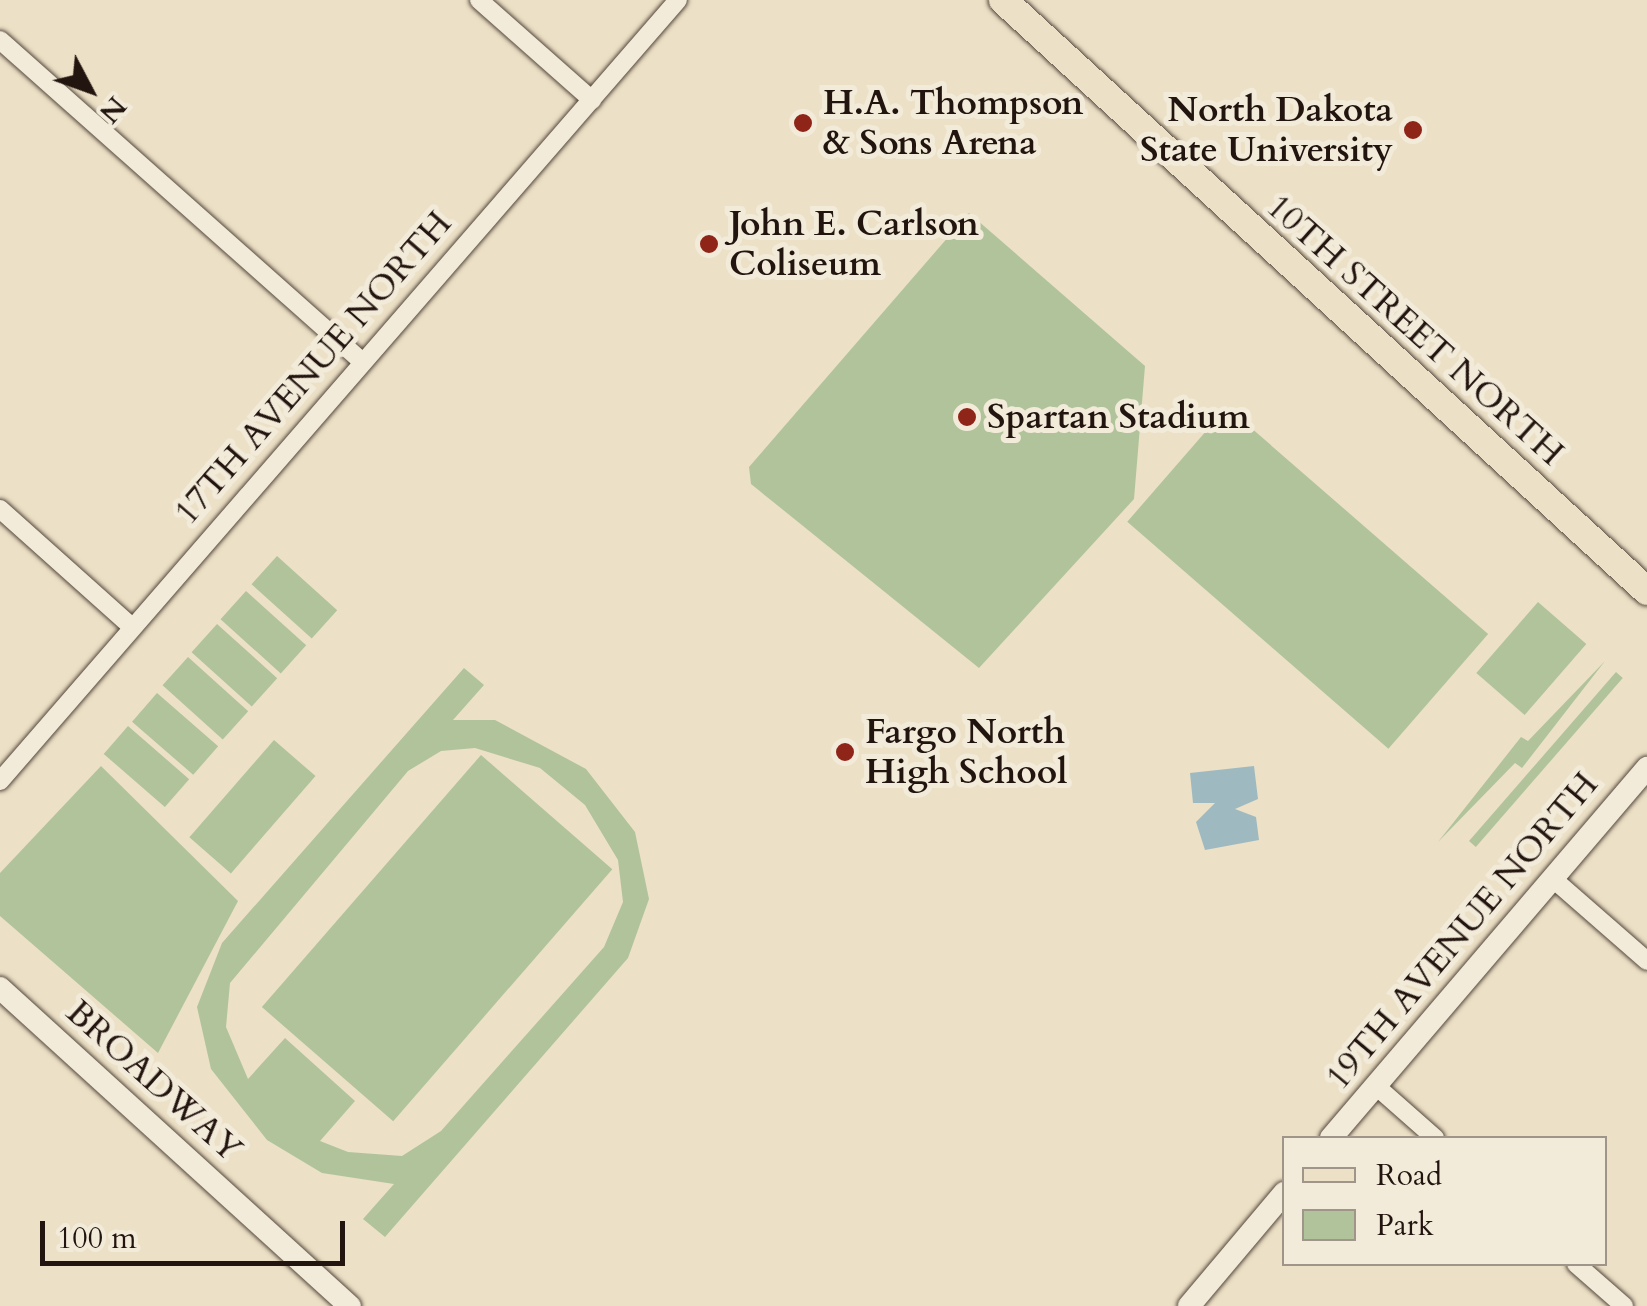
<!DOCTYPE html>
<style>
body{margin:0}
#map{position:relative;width:1647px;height:1306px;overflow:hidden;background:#ece0c6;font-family:Cardo,serif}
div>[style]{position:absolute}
.green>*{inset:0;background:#b1c39a;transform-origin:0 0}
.water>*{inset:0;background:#9ebac0}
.roads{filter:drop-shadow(0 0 2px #54473c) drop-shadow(0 0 2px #54473c)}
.street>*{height:18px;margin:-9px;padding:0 9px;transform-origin:9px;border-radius:9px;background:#f3ebda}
.secondary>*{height:22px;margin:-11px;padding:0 11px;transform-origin:11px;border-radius:11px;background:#f3ebda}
.primary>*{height:28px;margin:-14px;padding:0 14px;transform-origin:14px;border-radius:14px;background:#ece0c6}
.dots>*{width:28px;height:28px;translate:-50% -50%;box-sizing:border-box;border:5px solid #f3ebda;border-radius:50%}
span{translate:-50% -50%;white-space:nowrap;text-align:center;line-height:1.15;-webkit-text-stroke:10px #f3ebda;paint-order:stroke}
.poi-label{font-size:35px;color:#22140e;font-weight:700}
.left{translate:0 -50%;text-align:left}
.right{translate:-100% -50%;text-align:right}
.street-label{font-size:35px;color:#22140e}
.legend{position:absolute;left:1282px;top:1136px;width:325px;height:130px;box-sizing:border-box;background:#f3ebda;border:2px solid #9f9588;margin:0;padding:12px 18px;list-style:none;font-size:30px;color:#22140e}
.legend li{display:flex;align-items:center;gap:20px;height:50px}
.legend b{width:50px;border:2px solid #9f9588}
.north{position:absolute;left:40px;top:40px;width:100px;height:100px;-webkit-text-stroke:8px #f3ebda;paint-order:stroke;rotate:131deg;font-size:28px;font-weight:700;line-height:40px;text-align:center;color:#22140e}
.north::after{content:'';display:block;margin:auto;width:35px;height:45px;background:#22140e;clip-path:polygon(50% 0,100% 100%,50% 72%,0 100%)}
.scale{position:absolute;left:40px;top:1221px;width:305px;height:45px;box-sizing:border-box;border:5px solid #22140e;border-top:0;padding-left:12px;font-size:30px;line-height:35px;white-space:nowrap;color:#22140e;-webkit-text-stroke:8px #f3ebda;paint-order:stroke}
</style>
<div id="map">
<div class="green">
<div style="clip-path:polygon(969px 213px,1145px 366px,1134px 499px,979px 668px,751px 484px,749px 467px)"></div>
<div style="left:1227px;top:407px;width:346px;height:152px;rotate:41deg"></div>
<div style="left:277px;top:556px;width:81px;height:38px;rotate:42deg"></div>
<div style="left:246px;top:591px;width:81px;height:38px;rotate:42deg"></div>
<div style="left:1538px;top:602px;width:64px;height:94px;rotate:41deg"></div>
<div style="left:217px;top:624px;width:81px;height:38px;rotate:42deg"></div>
<div style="left:188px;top:657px;width:81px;height:38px;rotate:42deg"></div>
<div style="clip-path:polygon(1605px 661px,1522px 768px,1515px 763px,1438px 842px,1521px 737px,1528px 741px)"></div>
<div style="clip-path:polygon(evenodd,464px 668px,484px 685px,453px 720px,495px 720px,586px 769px,635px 832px,649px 899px,628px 958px,385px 1237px,363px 1219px,394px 1184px,322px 1173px,267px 1140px,211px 1069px,197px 1007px,222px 943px,464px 668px,475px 748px,540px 768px,585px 805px,618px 860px,623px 902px,604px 947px,441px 1131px,402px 1156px,348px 1152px,320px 1141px,355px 1101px,285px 1038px,248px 1079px,226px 1027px,230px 983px,408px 771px,441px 751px,475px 748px)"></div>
<div style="left:1616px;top:672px;width:9px;height:224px;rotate:41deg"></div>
<div style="left:157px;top:693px;width:81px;height:38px;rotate:41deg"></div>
<div style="left:128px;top:726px;width:81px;height:37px;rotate:41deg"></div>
<div style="left:274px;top:740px;width:55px;height:129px;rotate:41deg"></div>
<div style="left:481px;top:755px;width:174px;height:334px;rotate:41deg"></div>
<div style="clip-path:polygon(101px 766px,238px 901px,158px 1053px,0 916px,0 873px)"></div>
</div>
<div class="water">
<div style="clip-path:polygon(1254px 766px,1258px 799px,1235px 809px,1256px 817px,1259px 840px,1205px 850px,1196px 822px,1215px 803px,1193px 803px,1190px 773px)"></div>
</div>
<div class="roads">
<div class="street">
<div style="left:479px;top:0;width:151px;rotate:41.5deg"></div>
<div style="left:0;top:40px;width:483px;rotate:41.6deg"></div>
<div style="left:0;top:509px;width:177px;rotate:41.8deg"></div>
<div style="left:0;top:781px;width:1034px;rotate:-49.04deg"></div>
<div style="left:1552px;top:878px;width:126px;rotate:41.1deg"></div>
<div style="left:1376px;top:1086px;width:79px;rotate:41.4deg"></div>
<div style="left:1576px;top:1264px;width:64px;rotate:41.2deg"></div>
</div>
<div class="secondary">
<div style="left:0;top:988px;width:473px;rotate:42.3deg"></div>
<div style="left:1331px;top:1138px;width:487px;rotate:-49.5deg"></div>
<div style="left:1189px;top:1306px;width:148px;rotate:-49.9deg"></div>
</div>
<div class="primary">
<div style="left:1003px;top:0;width:874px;rotate:42.54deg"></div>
</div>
</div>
<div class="dots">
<div style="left:803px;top:123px;background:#8f2418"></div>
<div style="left:1413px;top:130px;background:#8f2418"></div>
<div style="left:709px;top:244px;background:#8f2418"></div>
<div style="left:967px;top:417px;background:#8f2418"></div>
<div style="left:845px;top:752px;background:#8f2418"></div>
</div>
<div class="poi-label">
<span class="left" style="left:823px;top:123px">H.A. Thompson<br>&amp; Sons Arena</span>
<span class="right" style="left:1393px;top:130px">North Dakota<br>State University</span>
<span class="left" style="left:729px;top:244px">John E. Carlson<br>Coliseum</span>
<span class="left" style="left:987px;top:417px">Spartan Stadium</span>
<span class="left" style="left:865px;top:752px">Fargo North<br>High School</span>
</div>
<div class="street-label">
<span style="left:1415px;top:330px;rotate:42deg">10TH STREET NORTH</span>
<span style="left:313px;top:368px;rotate:-49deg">17TH AVENUE NORTH</span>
<span style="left:1462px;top:931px;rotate:-50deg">19TH AVENUE NORTH</span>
<span style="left:154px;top:1081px;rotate:42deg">BROADWAY</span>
</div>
<ul class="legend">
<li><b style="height:12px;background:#ece0c6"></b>Road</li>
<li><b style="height:28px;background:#b1c39a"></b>Park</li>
</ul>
<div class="north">N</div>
<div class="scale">100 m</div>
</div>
